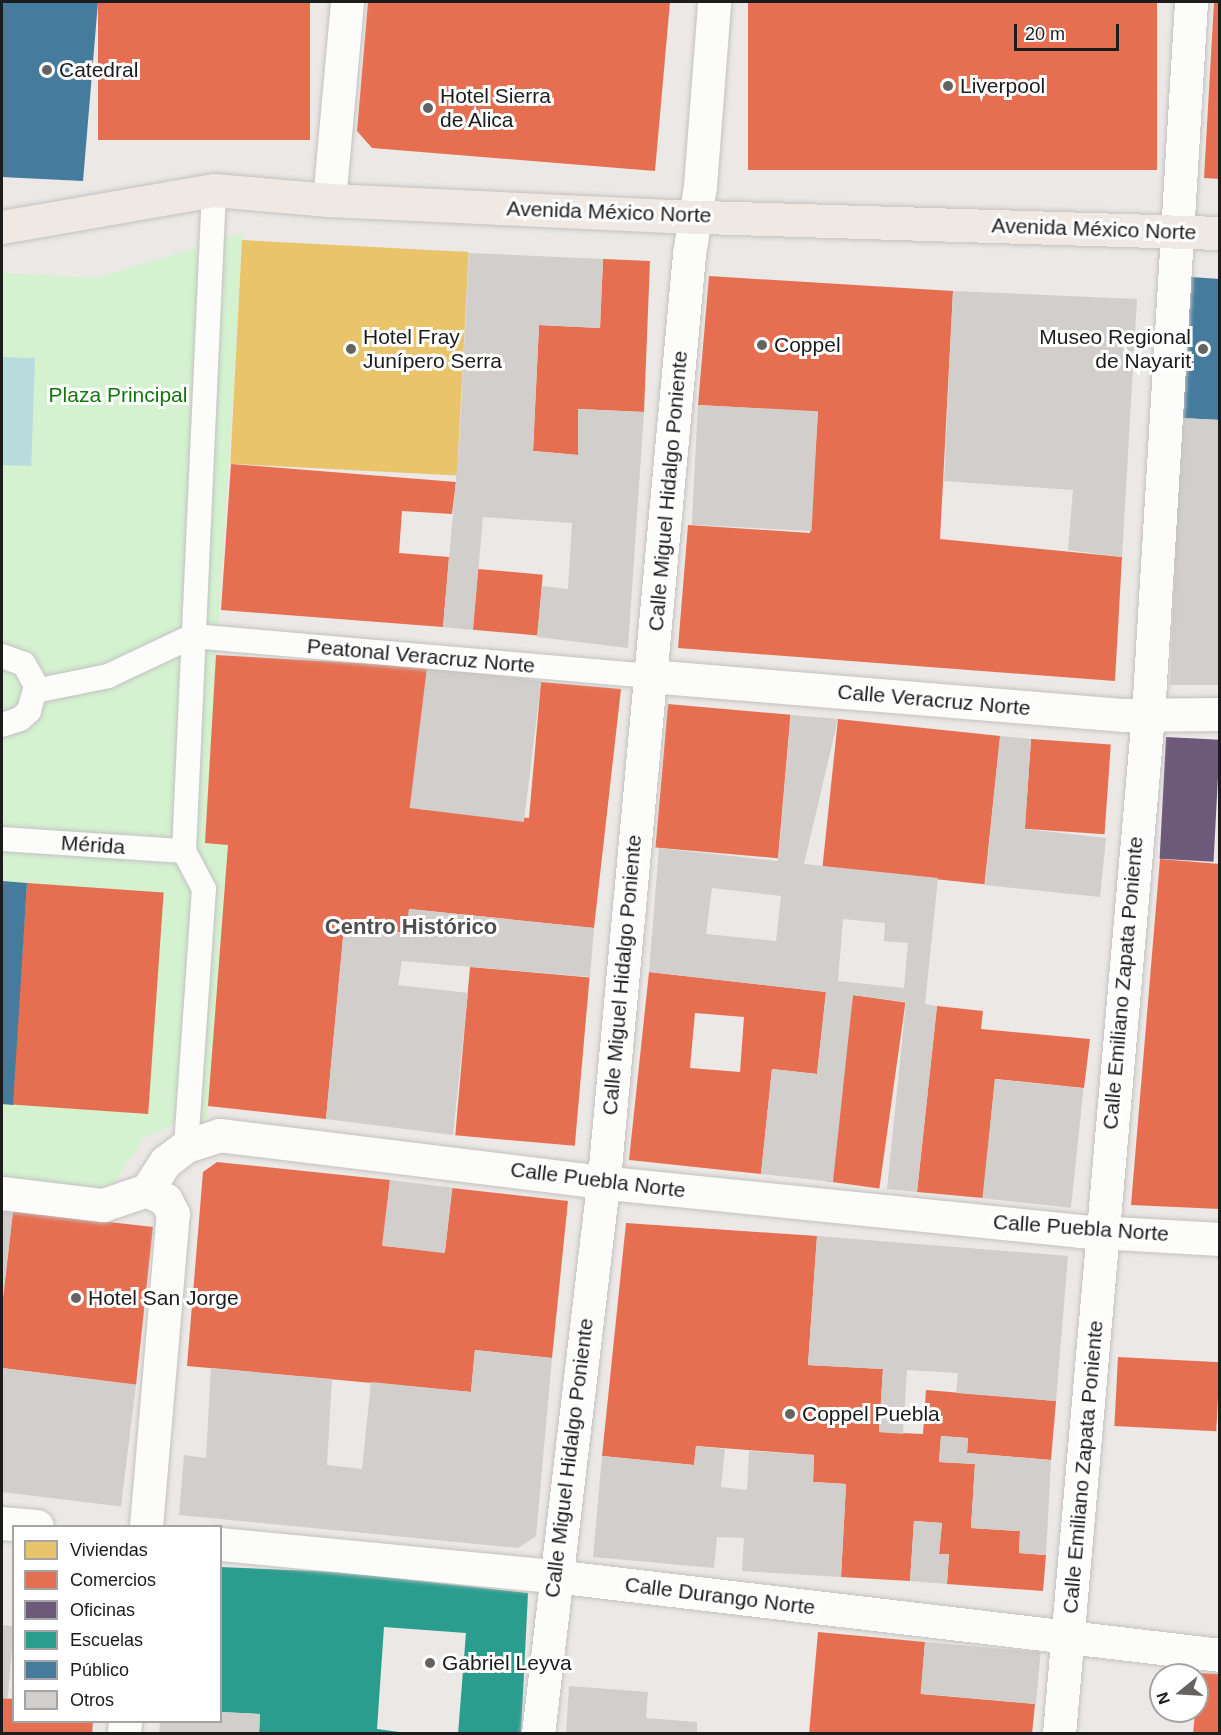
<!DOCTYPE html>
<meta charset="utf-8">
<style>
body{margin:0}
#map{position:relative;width:1221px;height:1735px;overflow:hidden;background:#ebe8e5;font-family:Arial,sans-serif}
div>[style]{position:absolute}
.park>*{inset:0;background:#d4f1d0}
.water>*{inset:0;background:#b9dbde;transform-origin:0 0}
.homes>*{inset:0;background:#e9c46a;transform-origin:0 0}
.shops>*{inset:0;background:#e76f51;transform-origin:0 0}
.offices>*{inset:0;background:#6d597a;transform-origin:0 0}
.schools>*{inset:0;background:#2a9d8f}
.public>*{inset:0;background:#457b9d}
.building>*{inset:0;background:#d2cecc;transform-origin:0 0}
.roads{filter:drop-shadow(0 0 2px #c3c2c1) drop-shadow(0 0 2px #c3c2c1)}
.pedestrian>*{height:24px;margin:-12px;padding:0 12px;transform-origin:12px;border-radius:12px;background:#fcfcfb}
.minor>*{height:33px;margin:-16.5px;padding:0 16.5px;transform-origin:16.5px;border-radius:16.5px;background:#fcfcfb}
.primary>*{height:33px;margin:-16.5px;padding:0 16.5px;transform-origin:16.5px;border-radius:16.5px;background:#f0e9e3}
.dots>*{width:16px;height:16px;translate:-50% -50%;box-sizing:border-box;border:3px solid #fff;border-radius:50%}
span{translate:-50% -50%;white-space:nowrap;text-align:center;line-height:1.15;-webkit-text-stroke:6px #fff;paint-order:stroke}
.poi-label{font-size:21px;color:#1c1c1c}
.left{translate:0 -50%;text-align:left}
.right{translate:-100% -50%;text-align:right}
.street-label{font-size:21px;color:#1c1c1c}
.park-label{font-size:21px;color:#10780d}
.neighbourhood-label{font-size:22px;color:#4f4f4f;font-weight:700}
.frame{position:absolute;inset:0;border:3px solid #1c1c1c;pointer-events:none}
.legend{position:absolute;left:12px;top:1525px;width:210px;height:198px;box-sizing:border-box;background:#fff;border:2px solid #a4a4a4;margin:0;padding:8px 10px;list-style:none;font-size:18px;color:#1c1c1c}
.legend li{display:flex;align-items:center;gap:12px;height:30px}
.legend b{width:30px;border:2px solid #a4a4a4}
.north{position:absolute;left:1149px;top:1663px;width:60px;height:60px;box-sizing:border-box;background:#fff;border:2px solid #a4a4a4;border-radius:50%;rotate:252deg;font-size:16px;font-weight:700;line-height:24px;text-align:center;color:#1c1c1c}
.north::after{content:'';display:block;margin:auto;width:21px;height:27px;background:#646362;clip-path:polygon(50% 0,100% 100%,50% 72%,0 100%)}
.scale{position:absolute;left:1014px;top:24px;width:105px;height:27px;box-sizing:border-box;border:3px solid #1c1c1c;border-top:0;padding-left:8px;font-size:18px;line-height:21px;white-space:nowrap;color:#1c1c1c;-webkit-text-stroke:4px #fff;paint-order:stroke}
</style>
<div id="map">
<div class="park">
<div style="clip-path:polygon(243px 233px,205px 843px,228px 845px,207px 1126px,173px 1125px,144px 1138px,110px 1189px,2px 1184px,2px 273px,98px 278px)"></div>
</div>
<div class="water">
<div style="left:2px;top:357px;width:33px;height:108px;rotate:2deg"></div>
</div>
<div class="homes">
<div style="left:242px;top:240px;width:227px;height:224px;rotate:3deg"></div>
</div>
<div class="shops">
<div style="left:98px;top:2px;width:212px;height:138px"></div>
<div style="clip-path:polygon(368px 2px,670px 2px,655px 171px,372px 148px,357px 131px)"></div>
<div style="left:748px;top:2px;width:409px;height:168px"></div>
<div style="clip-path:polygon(1214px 2px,1220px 2px,1220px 179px,1204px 178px)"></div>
<div style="clip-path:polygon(603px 259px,650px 261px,644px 412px,578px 409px,578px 455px,533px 451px,539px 325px,600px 328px)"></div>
<div style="clip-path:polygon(709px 276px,953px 291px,940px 539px,1122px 557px,1115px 681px,678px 648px,688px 525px,810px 533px,818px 412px,698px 405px)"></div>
<div style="clip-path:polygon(231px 464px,456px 482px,452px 514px,402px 511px,399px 553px,449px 557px,443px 627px,221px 610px)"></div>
<div style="left:478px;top:569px;width:65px;height:61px;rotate:5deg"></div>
<div style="clip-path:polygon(216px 655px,427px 667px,419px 809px,529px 818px,541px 682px,621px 689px,594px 928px,409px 909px,407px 933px,344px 927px,326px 1119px,208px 1106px,228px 845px,205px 843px)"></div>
<div style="left:668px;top:704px;width:123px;height:144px;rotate:5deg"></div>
<div style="left:838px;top:719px;width:163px;height:149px;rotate:6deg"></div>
<div style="left:1031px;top:739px;width:80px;height:90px;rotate:4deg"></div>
<div style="clip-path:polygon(1160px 859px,1220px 864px,1220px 1209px,1131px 1205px)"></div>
<div style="left:27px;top:883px;width:137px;height:222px;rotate:4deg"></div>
<div style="left:470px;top:967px;width:120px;height:169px;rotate:5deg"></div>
<div style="clip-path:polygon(evenodd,649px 972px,826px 992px,817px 1074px,772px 1069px,761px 1174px,629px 1160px,649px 972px,695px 1013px,744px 1017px,740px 1072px,690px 1068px,695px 1013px)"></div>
<div style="left:853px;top:995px;width:53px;height:188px;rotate:8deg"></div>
<div style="clip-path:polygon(937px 1006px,983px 1011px,981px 1029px,1090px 1039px,1084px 1088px,995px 1079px,983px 1198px,917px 1192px)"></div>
<div style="clip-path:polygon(217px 1162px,390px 1180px,383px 1246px,445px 1252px,452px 1188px,568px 1201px,552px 1358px,475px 1350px,471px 1392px,187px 1366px,203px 1172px)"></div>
<div style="clip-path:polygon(13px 1211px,153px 1227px,136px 1385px,2px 1368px,2px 1307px)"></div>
<div style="clip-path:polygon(626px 1223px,817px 1236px,808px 1365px,883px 1369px,879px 1432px,923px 1434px,926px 1390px,1056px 1401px,1051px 1460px,967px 1453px,968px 1438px,941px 1436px,939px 1462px,975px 1464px,971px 1528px,1020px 1531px,1019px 1553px,1046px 1555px,1043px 1591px,947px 1584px,949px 1554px,939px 1554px,942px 1523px,914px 1521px,910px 1581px,841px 1577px,846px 1484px,813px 1482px,814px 1455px,696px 1446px,694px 1465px,602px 1456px)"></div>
<div style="left:1118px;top:1357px;width:102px;height:69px;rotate:3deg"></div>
<div style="clip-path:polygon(818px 1632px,925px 1642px,921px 1694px,1035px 1704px,1032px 1734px,809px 1734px)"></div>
<div style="clip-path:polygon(1199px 1673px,1220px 1674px,1220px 1734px,1193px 1734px)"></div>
<div style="clip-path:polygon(2px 1698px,14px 1699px,14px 1722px,93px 1722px,92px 1734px,2px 1734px)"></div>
</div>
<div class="offices">
<div style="left:1166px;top:737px;width:54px;height:122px;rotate:3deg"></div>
</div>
<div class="schools">
<div style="clip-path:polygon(220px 1567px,339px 1572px,528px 1593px,521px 1734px,458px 1734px,466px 1633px,384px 1627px,377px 1729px,414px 1734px,259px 1734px,260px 1714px,220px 1712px)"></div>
</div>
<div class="public">
<div style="clip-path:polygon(2px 2px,98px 2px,83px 181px,2px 177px)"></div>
<div style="clip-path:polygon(1191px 277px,1220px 279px,1220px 420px,1181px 418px)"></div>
<div style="clip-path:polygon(2px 881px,27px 883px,13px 1105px,2px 1104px)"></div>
</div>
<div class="building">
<div style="clip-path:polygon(469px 253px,603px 259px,600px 328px,539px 325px,533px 451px,578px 455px,578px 409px,644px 412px,628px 648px,537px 637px,542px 586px,568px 589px,572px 523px,483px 517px,473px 630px,443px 627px,459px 446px)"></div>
<div style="clip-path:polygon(953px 291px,1137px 299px,1122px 557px,1068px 550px,1073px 490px,944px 481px)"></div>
<div style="left:698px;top:405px;width:120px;height:120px;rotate:3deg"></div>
<div style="clip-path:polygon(1181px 418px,1220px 420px,1220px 685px,1170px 685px)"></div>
<div style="left:427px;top:667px;width:115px;height:142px;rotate:7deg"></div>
<div style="clip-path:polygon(evenodd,791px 715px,838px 719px,804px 864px,938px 878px,925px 1004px,937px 1006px,917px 1192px,887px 1189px,906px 1002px,853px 995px,833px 1182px,761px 1174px,772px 1069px,817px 1074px,826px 992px,649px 972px,659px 848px,778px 861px,791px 715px,712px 888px,781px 896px,776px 941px,706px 934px,712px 888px,791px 715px,843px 919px,885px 923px,884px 941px,908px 943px,904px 988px,838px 981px,843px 919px)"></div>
<div style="clip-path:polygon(1000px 736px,1031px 739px,1025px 829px,1106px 838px,1100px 897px,985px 885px)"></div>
<div style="clip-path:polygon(409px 909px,594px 928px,590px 977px,402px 961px,398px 985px,468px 993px,453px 1135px,326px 1119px,344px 927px,407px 933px)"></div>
<div style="left:995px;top:1079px;width:89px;height:120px;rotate:6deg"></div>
<div style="left:390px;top:1180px;width:63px;height:66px;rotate:7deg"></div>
<div style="clip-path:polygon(2px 1209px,13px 1211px,3px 1296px,2px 1296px)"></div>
<div style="clip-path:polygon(817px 1236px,1068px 1256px,1056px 1401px,956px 1393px,958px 1373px,907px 1370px,903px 1434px,879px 1432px,883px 1369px,808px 1365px)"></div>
<div style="clip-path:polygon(475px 1350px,552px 1358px,536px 1536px,518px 1548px,179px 1515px,184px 1455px,206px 1458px,211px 1368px,332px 1379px,327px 1465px,362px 1469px,371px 1382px,471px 1392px)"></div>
<div style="left:2px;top:1368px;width:135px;height:123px;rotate:7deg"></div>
<div style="clip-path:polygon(941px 1436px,968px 1438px,967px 1453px,1051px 1460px,1046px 1555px,1019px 1553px,1020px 1531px,971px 1528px,975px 1464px,939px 1462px)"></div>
<div style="clip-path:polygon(696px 1446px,725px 1449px,721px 1487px,747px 1490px,749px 1451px,814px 1455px,813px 1482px,846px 1484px,841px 1577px,742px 1571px,744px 1538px,717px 1537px,714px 1568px,593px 1557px,602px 1456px,694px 1465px)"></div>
<div style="clip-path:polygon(914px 1521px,942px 1523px,939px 1554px,949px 1554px,947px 1584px,910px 1581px)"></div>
<div style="left:2px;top:1625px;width:12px;height:73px;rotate:5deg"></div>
<div style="left:925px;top:1642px;width:116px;height:52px;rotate:5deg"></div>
<div style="clip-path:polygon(569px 1686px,648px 1692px,646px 1718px,697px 1722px,697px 1734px,566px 1734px)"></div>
<div style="clip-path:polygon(220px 1712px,260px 1714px,259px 1734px,159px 1734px,160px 1722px,220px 1722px)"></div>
</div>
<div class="roads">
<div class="pedestrian">
<div style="left:2px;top:656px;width:23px;rotate:20deg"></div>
<div style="left:24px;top:664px;width:25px;rotate:61deg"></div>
<div style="left:36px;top:686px;width:26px;rotate:106deg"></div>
<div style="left:29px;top:711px;width:12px;rotate:138deg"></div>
<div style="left:20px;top:719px;width:19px;rotate:162deg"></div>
<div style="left:35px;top:691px;width:75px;rotate:-11.6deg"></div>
<div style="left:108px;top:676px;width:94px;rotate:-25.2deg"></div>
<div style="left:193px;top:636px;width:458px;rotate:5deg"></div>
<div style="left:2px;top:839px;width:182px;rotate:3.8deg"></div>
<div style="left:186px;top:1146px;width:258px;rotate:-86deg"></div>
<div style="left:204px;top:889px;width:43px;rotate:-117.8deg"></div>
<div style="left:184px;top:851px;width:662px;rotate:-87.4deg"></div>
</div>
<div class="minor">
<div style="left:329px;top:200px;width:199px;rotate:-84.8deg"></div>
<div style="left:649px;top:676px;width:477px;rotate:4.7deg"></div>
<div style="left:1124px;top:715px;width:96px;rotate:-0.6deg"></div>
<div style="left:2px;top:1193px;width:102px;rotate:6.8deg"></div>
<div style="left:103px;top:1205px;width:46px;rotate:-18.8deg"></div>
<div style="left:147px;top:1190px;width:33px;rotate:-57deg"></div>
<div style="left:165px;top:1162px;width:26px;rotate:-37deg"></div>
<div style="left:186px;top:1146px;width:35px;rotate:-18deg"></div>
<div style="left:219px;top:1135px;width:403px;rotate:7deg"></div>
<div style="left:619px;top:1184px;width:461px;rotate:5.8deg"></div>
<div style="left:1078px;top:1231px;width:142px;rotate:3.2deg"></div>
<div style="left:2px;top:1523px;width:35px;rotate:5deg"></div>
<div style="left:146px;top:1526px;width:313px;rotate:-85.1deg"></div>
<div style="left:173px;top:1214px;width:16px;rotate:-117deg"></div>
<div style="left:166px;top:1200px;width:21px;rotate:-152deg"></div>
<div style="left:220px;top:1544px;width:336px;rotate:5.5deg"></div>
<div style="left:554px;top:1576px;width:671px;rotate:6.76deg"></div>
<div style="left:124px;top:1734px;width:12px;rotate:-85deg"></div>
<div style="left:538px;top:1734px;width:571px;rotate:-83.26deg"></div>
<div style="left:605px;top:1167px;width:917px;rotate:-84.74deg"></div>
<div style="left:689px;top:254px;width:69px;rotate:-80.8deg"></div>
<div style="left:700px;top:186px;width:185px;rotate:-85.6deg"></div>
<div style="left:1059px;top:1734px;width:1023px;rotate:-85.01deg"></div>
<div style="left:1148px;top:715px;width:714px;rotate:-86.55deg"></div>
</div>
<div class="primary">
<div style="left:2px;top:227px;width:215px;rotate:-9.9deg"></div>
<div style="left:214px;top:190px;width:115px;rotate:5deg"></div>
<div style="left:329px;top:200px;width:341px;rotate:2.7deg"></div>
<div style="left:670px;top:216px;width:550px;rotate:1.77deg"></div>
</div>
</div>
<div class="dots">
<div style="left:47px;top:70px;background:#646362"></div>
<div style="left:948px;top:86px;background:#646362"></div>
<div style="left:428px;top:108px;background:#646362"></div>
<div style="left:762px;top:345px;background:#646362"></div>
<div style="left:351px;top:349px;background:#646362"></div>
<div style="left:1203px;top:349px;background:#646362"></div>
<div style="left:76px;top:1298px;background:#646362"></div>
<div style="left:790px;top:1414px;background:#646362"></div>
<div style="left:430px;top:1663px;background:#646362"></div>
</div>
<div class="poi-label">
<span class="left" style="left:59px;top:70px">Catedral</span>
<span class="left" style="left:960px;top:86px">Liverpool</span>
<span class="left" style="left:440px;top:108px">Hotel Sierra<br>de Alica</span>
<span class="left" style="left:363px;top:349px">Hotel Fray<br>Junípero Serra</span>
<span class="right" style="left:1191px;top:349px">Museo Regional<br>de Nayarit</span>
<span class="left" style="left:774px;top:345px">Coppel</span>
<span class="left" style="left:88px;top:1298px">Hotel San Jorge</span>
<span class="left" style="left:802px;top:1414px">Coppel Puebla</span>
<span class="left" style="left:442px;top:1663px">Gabriel Leyva</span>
</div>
<div class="street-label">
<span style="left:609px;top:212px;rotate:2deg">Avenida México Norte</span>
<span style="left:1094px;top:229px;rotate:2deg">Avenida México Norte</span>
<span style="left:668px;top:491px;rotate:-85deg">Calle Miguel Hidalgo Poniente</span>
<span style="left:421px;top:656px;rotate:5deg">Peatonal Veracruz Norte</span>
<span style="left:934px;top:700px;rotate:5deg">Calle Veracruz Norte</span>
<span style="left:93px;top:845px;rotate:4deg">Mérida</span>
<span style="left:622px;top:975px;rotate:-85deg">Calle Miguel Hidalgo Poniente</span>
<span style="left:1123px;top:983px;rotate:-85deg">Calle Emiliano Zapata Poniente</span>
<span style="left:598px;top:1180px;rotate:7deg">Calle Puebla Norte</span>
<span style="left:1081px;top:1228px;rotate:4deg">Calle Puebla Norte</span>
<span style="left:569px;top:1458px;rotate:-83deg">Calle Miguel Hidalgo Poniente</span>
<span style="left:1083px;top:1467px;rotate:-85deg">Calle Emiliano Zapata Poniente</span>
<span style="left:720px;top:1596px;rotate:7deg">Calle Durango Norte</span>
</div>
<div class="park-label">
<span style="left:118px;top:395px">Plaza Principal</span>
</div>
<div class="neighbourhood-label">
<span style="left:411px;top:927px">Centro Histórico</span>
</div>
<div class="frame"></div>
<ul class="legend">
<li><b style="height:16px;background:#e9c46a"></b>Viviendas</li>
<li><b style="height:16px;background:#e76f51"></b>Comercios</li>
<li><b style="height:16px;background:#6d597a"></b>Oficinas</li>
<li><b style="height:16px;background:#2a9d8f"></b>Escuelas</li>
<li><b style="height:16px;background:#457b9d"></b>Público</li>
<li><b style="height:16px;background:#d2cecc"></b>Otros</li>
</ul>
<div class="north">N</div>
<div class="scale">20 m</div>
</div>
